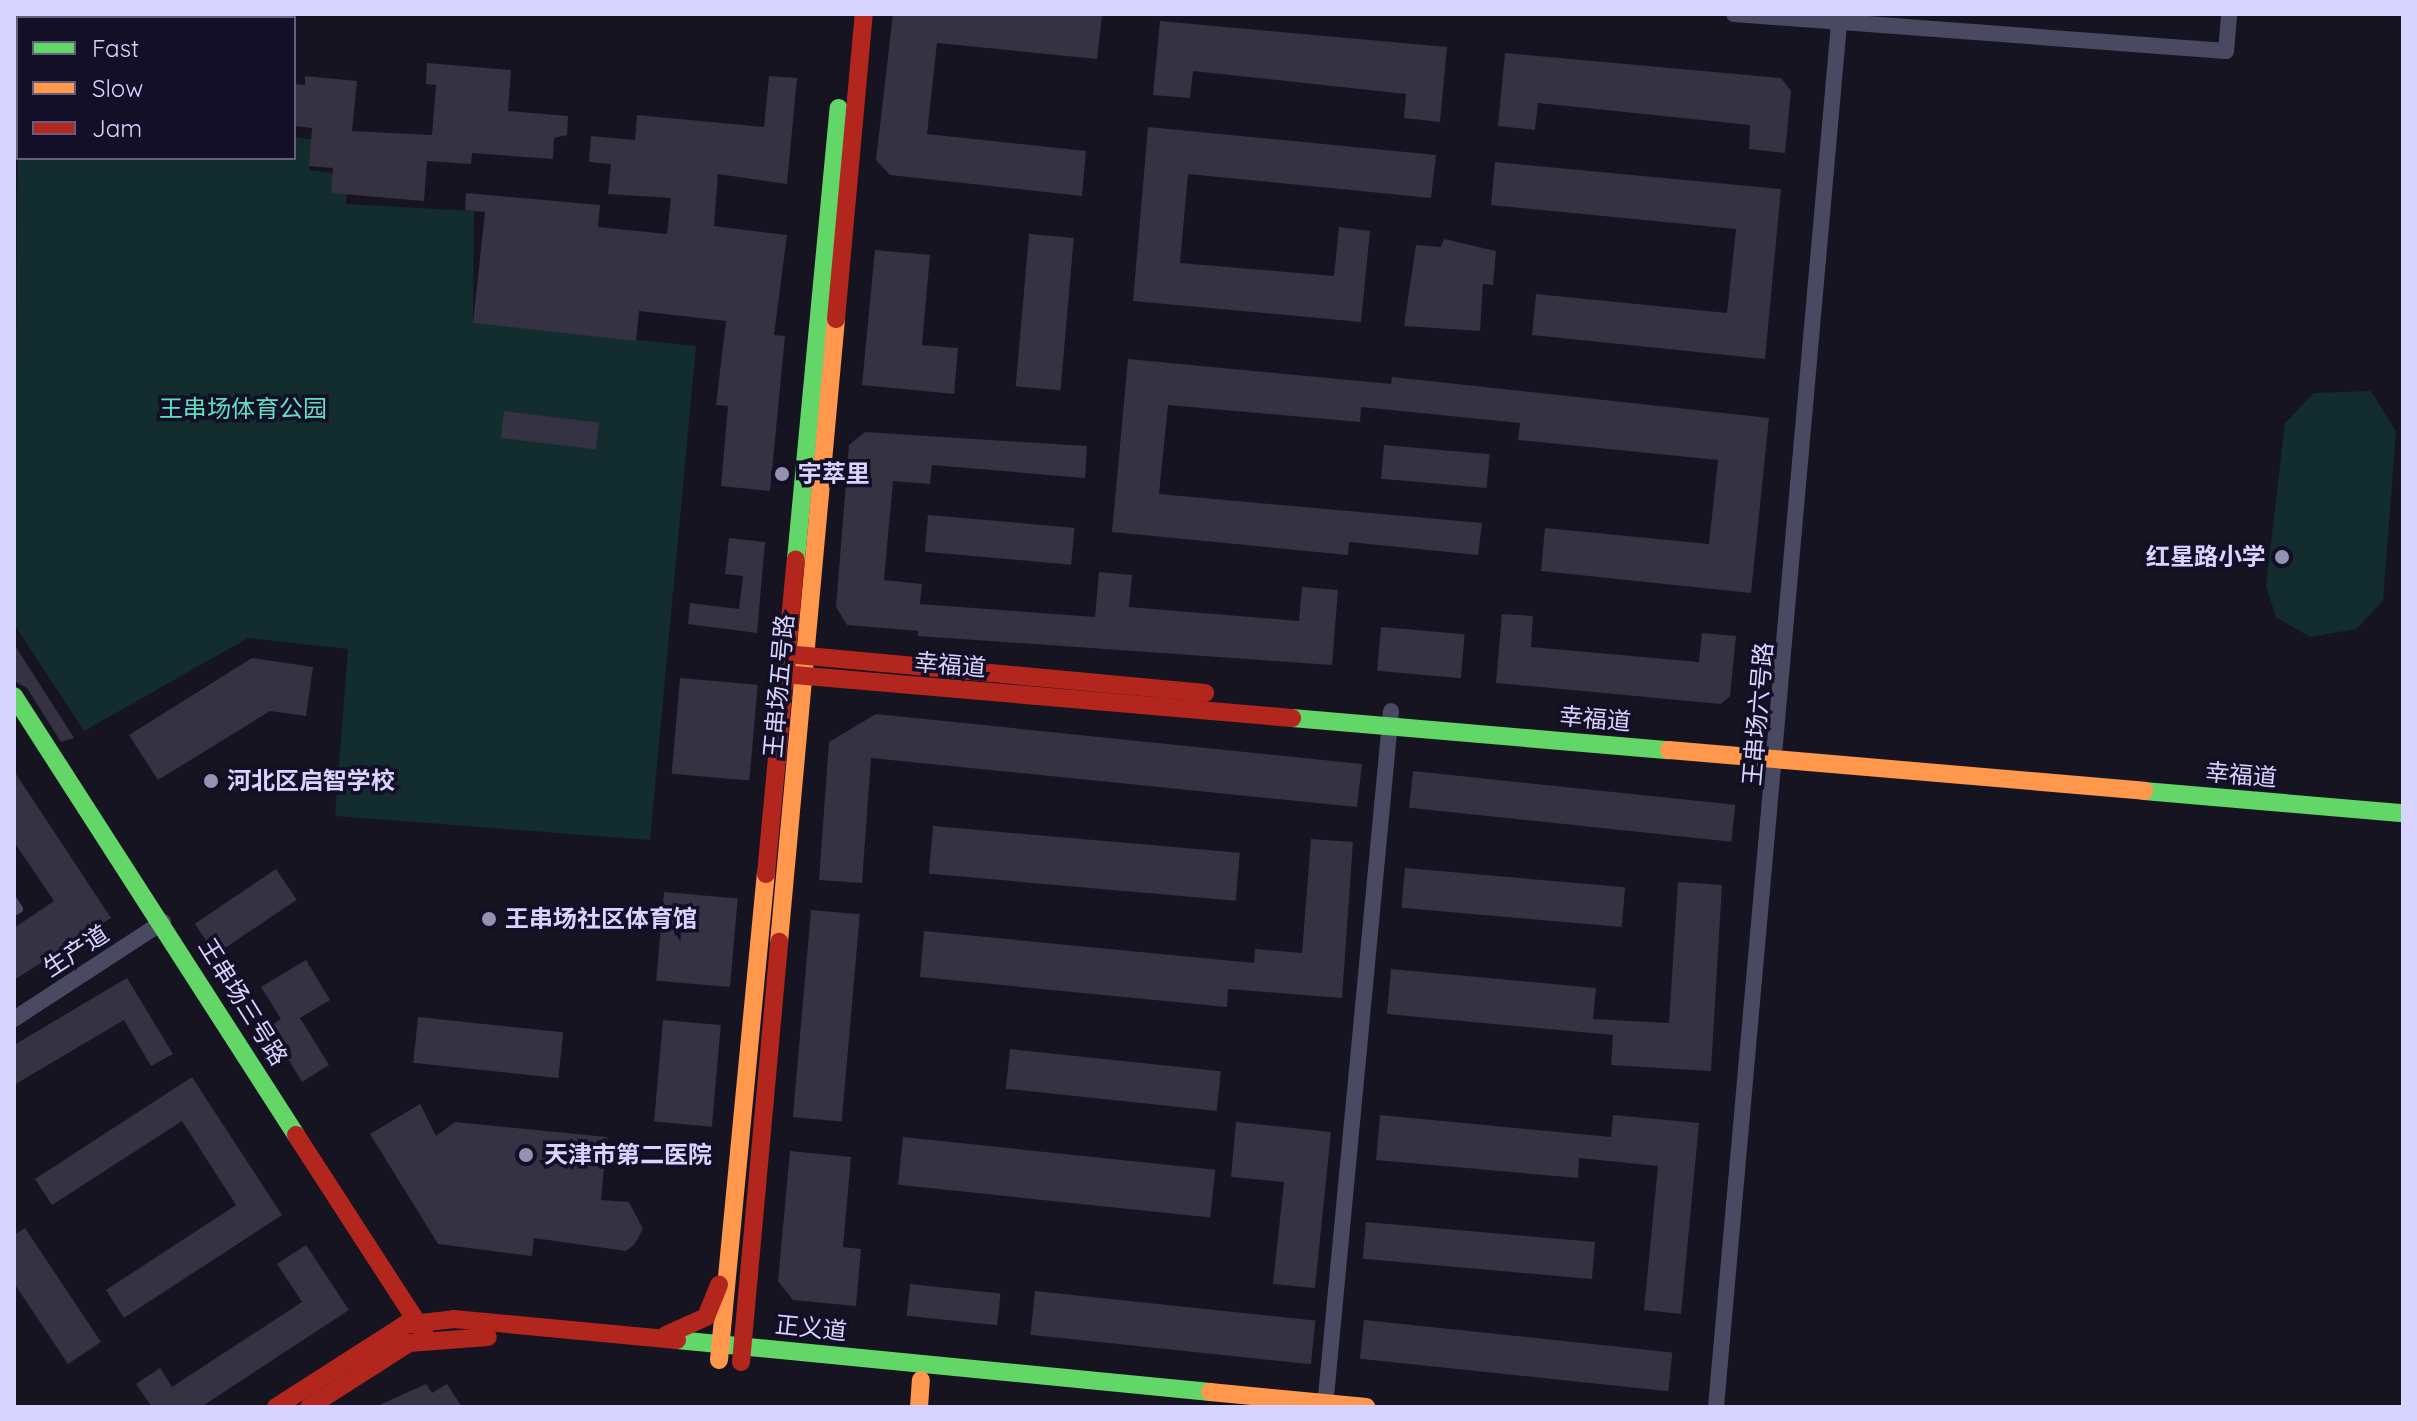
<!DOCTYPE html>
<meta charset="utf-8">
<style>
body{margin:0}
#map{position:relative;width:2417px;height:1421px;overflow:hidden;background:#161421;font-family:Quicksand,"Noto Sans SC",sans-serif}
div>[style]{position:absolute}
.green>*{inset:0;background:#132c2d}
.building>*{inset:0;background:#343243;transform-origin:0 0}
.lane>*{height:8px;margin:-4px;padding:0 4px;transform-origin:4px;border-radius:4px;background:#4a4962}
.street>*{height:16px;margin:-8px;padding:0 8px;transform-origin:8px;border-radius:8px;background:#4a4962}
.fast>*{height:18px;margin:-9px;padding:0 9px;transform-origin:9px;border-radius:9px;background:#63d668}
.slow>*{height:18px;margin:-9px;padding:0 9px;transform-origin:9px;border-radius:9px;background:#ff974d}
.jam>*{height:18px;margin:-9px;padding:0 9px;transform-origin:9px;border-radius:9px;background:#b3261e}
.dots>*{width:22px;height:22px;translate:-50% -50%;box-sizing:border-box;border:4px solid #130f26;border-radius:50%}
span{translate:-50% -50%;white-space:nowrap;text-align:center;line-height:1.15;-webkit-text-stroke:7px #130f26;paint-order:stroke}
.park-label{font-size:24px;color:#5fe0c0}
.poi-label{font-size:24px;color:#d9d4ff;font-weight:700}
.left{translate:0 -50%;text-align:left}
.right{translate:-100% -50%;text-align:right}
.street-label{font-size:24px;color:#d9d4ff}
.frame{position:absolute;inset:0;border:16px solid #d9d4ff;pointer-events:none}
.legend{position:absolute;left:16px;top:16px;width:280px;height:144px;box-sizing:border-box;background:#130f26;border:2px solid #625e7d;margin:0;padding:10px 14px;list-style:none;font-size:24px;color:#d9d4ff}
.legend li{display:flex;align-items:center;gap:16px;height:40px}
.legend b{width:40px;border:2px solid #625e7d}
</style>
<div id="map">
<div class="green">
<div style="clip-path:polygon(18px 74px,18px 158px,294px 158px,294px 137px,313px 140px,309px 170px,348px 175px,346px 204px,474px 211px,473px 323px,696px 346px,650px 840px,335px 816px,348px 649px,248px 638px,84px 731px,14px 624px)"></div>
<div style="clip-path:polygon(2371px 391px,2396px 432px,2383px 601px,2356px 629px,2310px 637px,2276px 617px,2266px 586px,2285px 423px,2314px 393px)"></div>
</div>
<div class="building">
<div style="clip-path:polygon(893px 14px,1102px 16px,1097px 59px,937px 43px,927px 134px,1086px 151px,1082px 196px,890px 175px,876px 160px)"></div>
<div style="clip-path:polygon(1160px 21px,1447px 47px,1440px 122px,1404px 118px,1406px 94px,1193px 71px,1190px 98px,1153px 95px)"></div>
<div style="clip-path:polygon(1505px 53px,1781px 78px,1791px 91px,1785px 153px,1749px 149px,1750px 125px,1538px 103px,1535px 130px,1498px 126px)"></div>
<div style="clip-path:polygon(427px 63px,511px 70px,508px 111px,568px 116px,567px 135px,554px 138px,553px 159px,472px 153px,471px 164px,427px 161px,424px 201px,331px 193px,333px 168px,309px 166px,312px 128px,294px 126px,294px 84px,305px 85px,305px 76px,357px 81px,352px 131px,432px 135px,436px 85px,426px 84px)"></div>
<div style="clip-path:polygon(769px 76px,797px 78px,787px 184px,718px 174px,714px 226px,787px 235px,774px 335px,785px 336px,770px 491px,721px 486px,728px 406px,716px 405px,726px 321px,639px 311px,636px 341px,473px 323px,485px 212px,465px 210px,466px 193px,600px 205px,598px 227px,667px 234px,671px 198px,608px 194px,611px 164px,589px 162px,591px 136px,635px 140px,637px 115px,764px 127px)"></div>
<div style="clip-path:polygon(1148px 127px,1436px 155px,1431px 198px,1188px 174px,1180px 263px,1334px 276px,1339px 227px,1370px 231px,1361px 322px,1133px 301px)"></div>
<div style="clip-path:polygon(1495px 162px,1781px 189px,1765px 359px,1532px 335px,1536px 294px,1727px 313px,1736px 229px,1491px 205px)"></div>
<div style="left:1029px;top:234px;width:45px;height:153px;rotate:5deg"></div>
<div style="clip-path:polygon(1444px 239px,1496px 251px,1493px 285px,1483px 284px,1480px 331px,1404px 326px,1416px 245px,1441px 247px)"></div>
<div style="clip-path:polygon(875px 250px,930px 255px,922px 345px,958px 348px,954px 394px,862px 385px)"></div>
<div style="clip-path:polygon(1128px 359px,1391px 384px,1392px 377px,1769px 418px,1751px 593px,1541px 571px,1545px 528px,1709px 544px,1718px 460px,1518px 440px,1520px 423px,1361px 407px,1360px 422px,1168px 405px,1159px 494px,1482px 523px,1478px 555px,1349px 542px,1348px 555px,1112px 532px)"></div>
<div style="left:504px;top:411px;width:96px;height:27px;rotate:7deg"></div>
<div style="clip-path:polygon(865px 432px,1087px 446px,1085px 478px,932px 465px,930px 484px,893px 481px,884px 580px,922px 584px,920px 604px,1095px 617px,1099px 572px,1132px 575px,1129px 607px,1299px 621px,1302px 587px,1338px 590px,1332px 665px,918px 636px,918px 631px,847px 625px,836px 607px,849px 445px)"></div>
<div style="left:1384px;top:445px;width:106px;height:34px;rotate:5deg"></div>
<div style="left:928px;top:515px;width:147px;height:37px;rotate:5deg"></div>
<div style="clip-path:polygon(729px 538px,765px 542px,757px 633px,688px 624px,690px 603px,739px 609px,743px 576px,725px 574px)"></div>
<div style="clip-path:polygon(1502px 614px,1533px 616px,1531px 647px,1699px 662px,1702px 633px,1736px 636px,1730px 696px,1721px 704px,1496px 683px)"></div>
<div style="left:1381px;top:627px;width:84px;height:44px;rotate:5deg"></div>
<div style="clip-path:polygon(14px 644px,74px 738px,61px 742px,27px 688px,14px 681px)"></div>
<div style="clip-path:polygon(252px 658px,313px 667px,306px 716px,270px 711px,158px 780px,129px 735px)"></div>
<div style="left:680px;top:678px;width:78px;height:96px;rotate:5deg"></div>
<div style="clip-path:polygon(876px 714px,1362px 764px,1357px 807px,871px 758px,862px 883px,819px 880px,829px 742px)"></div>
<div style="clip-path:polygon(14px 771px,111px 918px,14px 980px,14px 928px,54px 901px,14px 842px)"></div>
<div style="left:1413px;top:771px;width:324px;height:37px;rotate:6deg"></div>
<div style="left:933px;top:826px;width:308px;height:48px;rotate:5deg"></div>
<div style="clip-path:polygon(1311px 839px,1353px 842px,1342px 998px,1228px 989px,1227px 1007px,920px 977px,924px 931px,1254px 963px,1255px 949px,1302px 953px)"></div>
<div style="left:1405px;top:868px;width:221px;height:40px;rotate:5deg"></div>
<div style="left:276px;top:869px;width:37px;height:98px;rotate:56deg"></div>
<div style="clip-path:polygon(1678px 882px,1722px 885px,1711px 1071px,1611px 1065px,1613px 1035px,1387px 1014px,1391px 969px,1596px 988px,1593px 1019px,1669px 1023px)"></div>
<div style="left:664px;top:892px;width:74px;height:89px;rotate:5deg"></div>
<div style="left:811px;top:910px;width:49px;height:208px;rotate:5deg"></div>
<div style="clip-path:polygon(306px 960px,330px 1000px,300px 1018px,329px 1065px,302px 1082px,269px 1027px,281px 1019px,261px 987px)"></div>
<div style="clip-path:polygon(127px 978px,173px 1054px,151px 1066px,124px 1020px,14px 1085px,14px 1045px)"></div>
<div style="left:418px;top:1017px;width:146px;height:46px;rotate:6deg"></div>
<div style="left:663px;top:1020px;width:58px;height:102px;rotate:5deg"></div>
<div style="left:1010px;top:1049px;width:212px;height:40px;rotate:6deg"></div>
<div style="clip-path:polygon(192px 1077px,282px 1215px,124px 1318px,106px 1290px,236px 1205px,182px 1121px,52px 1205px,35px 1179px)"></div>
<div style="clip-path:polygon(420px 1104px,436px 1136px,455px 1122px,607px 1137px,601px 1200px,629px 1202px,643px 1229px,634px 1245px,626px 1251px,534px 1238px,532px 1256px,438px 1244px,370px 1134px)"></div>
<div style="clip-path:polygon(1380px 1115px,1611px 1137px,1613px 1115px,1699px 1123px,1681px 1314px,1644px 1310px,1658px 1166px,1579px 1158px,1578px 1178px,1376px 1160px)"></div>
<div style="clip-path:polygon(1236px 1122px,1331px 1132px,1315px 1288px,1273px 1284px,1284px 1182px,1231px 1177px)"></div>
<div style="left:903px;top:1137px;width:314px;height:48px;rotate:6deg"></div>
<div style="clip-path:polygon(790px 1151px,851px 1157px,843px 1247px,861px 1249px,856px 1306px,793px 1300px,778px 1281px)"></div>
<div style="left:1366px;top:1222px;width:230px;height:37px;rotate:5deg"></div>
<div style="clip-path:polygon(25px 1228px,101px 1342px,68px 1364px,14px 1283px,14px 1235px)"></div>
<div style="clip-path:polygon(306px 1245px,349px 1310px,201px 1407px,152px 1407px,136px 1384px,160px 1368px,172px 1387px,302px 1302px,277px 1264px)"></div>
<div style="left:910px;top:1284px;width:91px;height:32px;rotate:6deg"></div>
<div style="left:1035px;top:1291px;width:282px;height:44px;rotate:6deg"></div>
<div style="left:1364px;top:1320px;width:310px;height:39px;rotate:6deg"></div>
<div style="clip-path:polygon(426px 1384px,432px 1393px,447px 1384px,462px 1407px,375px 1407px)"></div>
</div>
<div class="lane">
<div style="left:14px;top:901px;width:9px;rotate:58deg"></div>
<div style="left:19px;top:909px;width:6px;rotate:149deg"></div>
</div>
<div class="street">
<div style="left:1734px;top:14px;width:493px;rotate:4.3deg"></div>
<div style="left:2226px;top:51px;width:37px;rotate:-85deg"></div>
<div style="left:14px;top:1019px;width:178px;rotate:-33.1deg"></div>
<div style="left:1325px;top:1407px;width:699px;rotate:-84.58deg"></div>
<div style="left:1716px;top:1407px;width:1389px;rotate:-84.92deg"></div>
</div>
<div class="fast">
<div style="left:796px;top:559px;width:453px;rotate:-84.6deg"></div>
<div style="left:14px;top:696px;width:522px;rotate:57.28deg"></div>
<div style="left:1292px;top:718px;width:378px;rotate:4.9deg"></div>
<div style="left:2144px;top:791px;width:260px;rotate:4.9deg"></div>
<div style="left:677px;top:1340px;width:536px;rotate:5.57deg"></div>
</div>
<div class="slow">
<div style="left:1669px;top:750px;width:477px;rotate:4.9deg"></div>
<div style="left:779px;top:942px;width:626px;rotate:-84.77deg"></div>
<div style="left:719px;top:1360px;width:488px;rotate:-84.5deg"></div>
<div style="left:1210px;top:1392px;width:157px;rotate:5.5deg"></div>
<div style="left:919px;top:1407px;width:27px;rotate:-86deg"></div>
</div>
<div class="jam">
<div style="left:836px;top:319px;width:306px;rotate:-84.8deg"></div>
<div style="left:786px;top:654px;width:421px;rotate:5.3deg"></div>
<div style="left:783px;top:674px;width:511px;rotate:4.94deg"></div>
<div style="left:766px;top:874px;width:316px;rotate:-84.6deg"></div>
<div style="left:296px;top:1135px;width:236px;rotate:57.1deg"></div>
<div style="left:666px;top:1335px;width:44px;rotate:-24.2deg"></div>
<div style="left:706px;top:1317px;width:35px;rotate:-68deg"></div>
<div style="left:741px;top:1362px;width:422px;rotate:-84.8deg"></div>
<div style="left:276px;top:1407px;width:152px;rotate:-32.6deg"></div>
<div style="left:404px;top:1325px;width:50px;rotate:-6.8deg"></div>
<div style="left:454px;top:1319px;width:224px;rotate:5.4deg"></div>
<div style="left:309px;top:1407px;width:119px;rotate:-32.6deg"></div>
<div style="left:409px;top:1343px;width:79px;rotate:-4.3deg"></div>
</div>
<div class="dots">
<div style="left:782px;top:474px;background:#9591b1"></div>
<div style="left:2282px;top:557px;background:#9591b1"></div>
<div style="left:211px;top:781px;background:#9591b1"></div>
<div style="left:489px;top:919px;background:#9591b1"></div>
<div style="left:526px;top:1155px;background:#9591b1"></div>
</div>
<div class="park-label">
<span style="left:243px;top:409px">王串场体育公园</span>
</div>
<div class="poi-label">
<span class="left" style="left:798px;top:474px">宇萃里</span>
<span class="right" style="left:2266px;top:557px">红星路小学</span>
<span class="left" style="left:227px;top:781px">河北区启智学校</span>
<span class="left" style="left:505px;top:919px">王串场社区体育馆</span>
<span class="left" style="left:544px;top:1155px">天津市第二医院</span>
</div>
<div class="street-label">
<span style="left:950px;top:665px;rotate:5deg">幸福道</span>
<span style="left:779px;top:686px;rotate:-85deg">王串场五号路</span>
<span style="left:1758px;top:714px;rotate:-85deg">王串场六号路</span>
<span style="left:1595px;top:719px;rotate:5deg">幸福道</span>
<span style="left:2241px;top:775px;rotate:5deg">幸福道</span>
<span style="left:76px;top:951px;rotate:-33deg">生产道</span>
<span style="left:243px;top:1002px;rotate:58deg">王串场三号路</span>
<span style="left:811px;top:1328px;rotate:6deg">正义道</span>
</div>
<div class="frame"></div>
<ul class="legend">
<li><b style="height:10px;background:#63d668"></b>Fast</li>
<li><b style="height:10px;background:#ff974d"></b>Slow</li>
<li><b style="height:10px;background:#b3261e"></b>Jam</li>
</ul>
</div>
